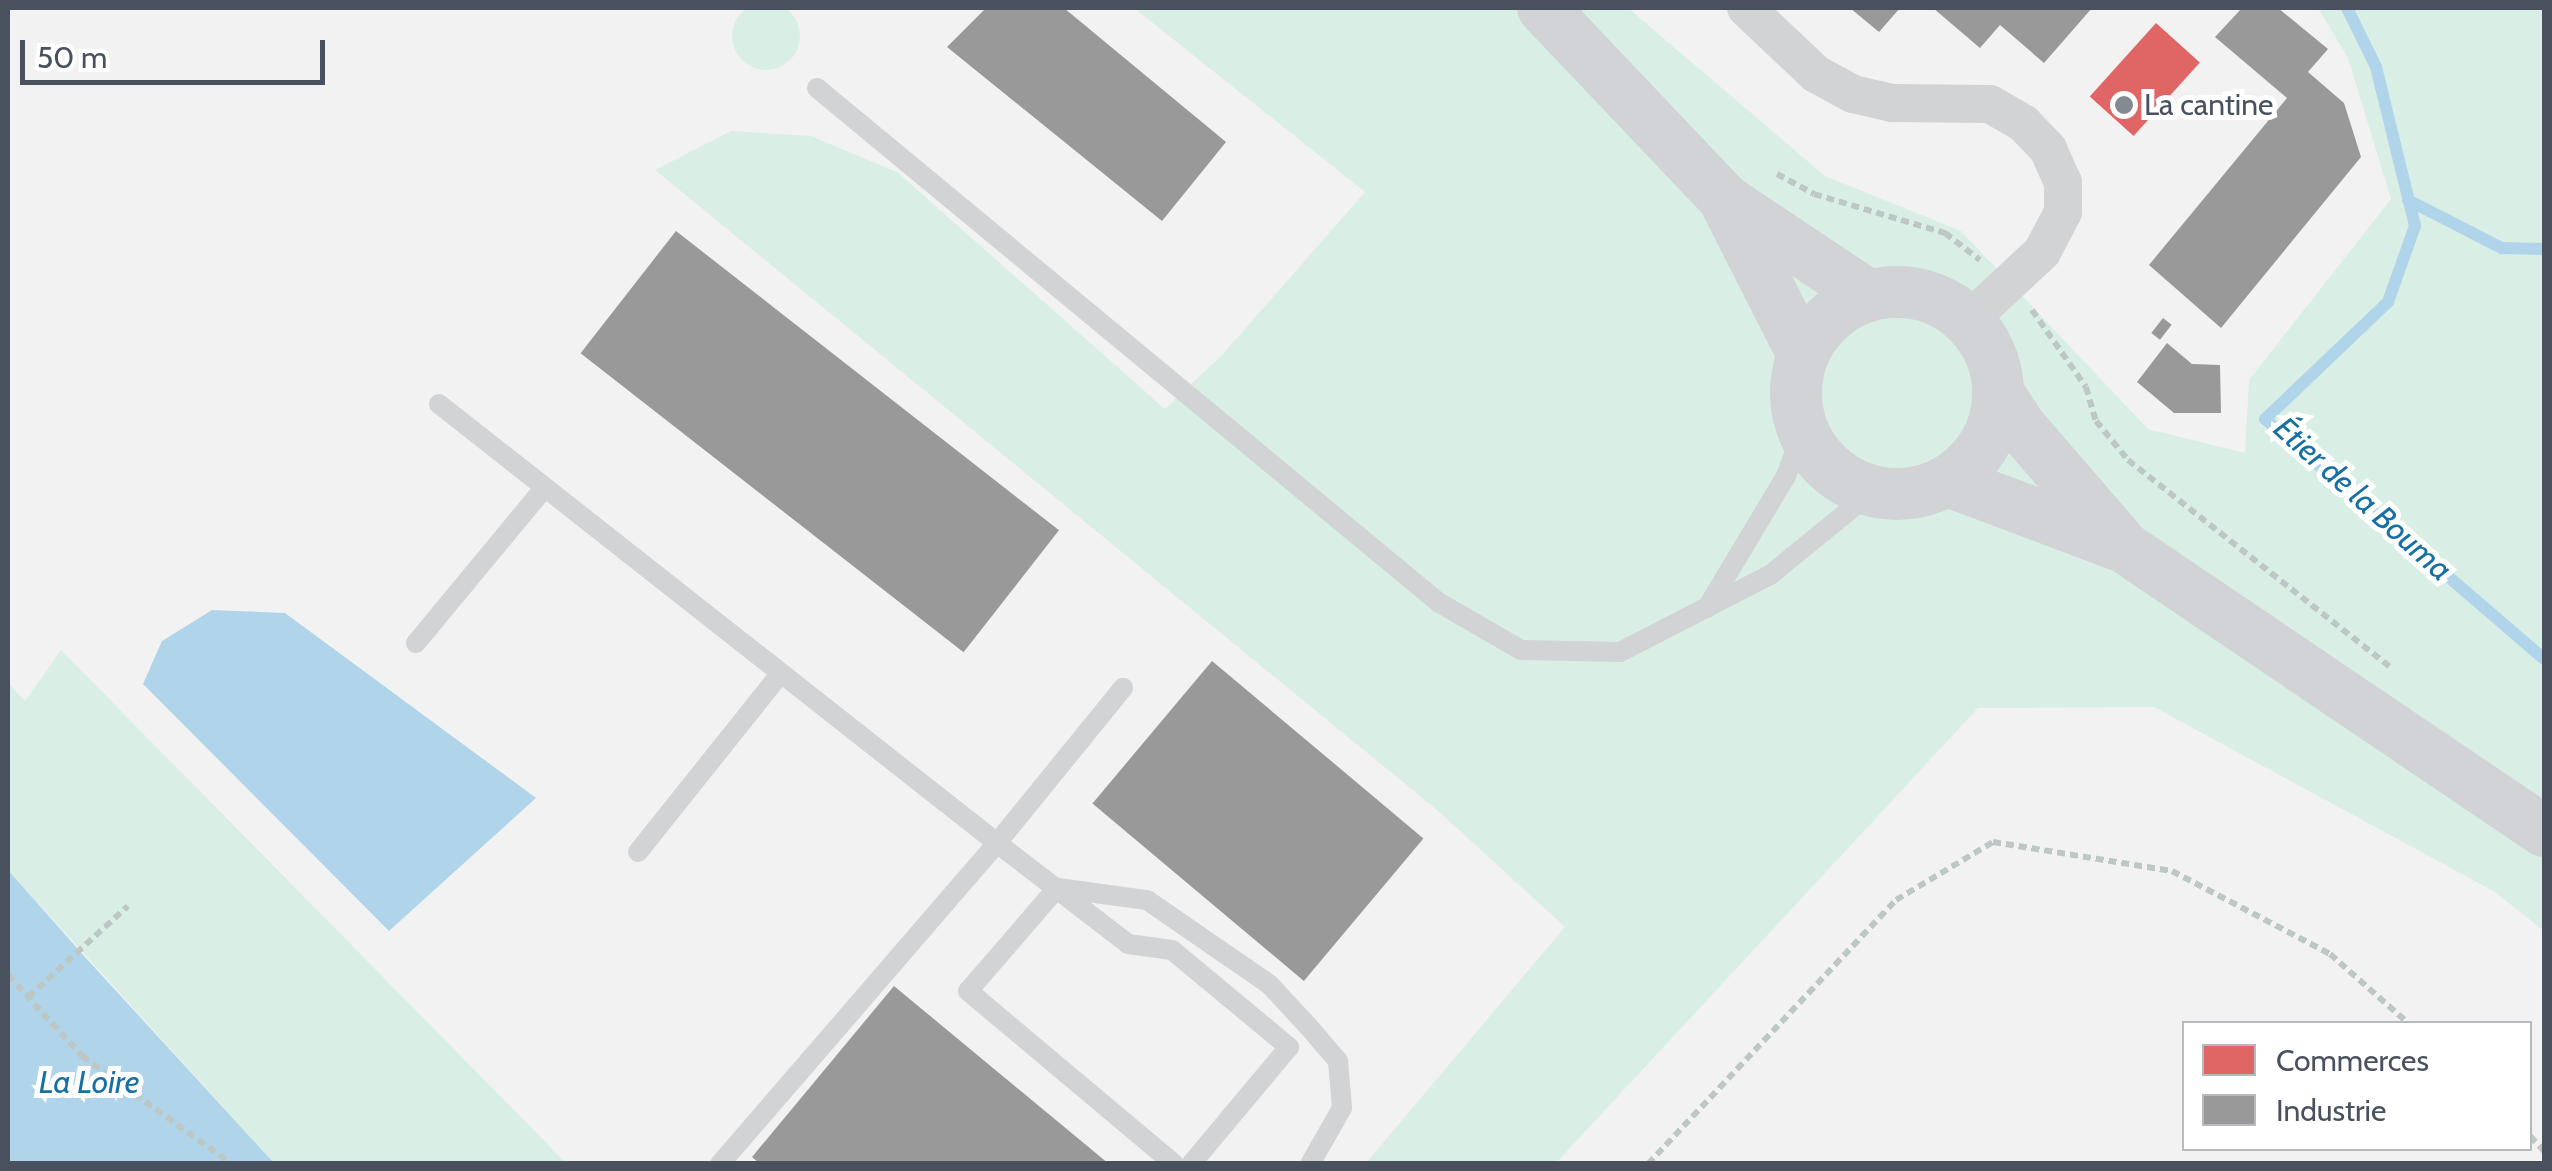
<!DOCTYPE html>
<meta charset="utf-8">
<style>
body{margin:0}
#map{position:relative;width:2552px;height:1171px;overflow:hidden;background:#f2f2f2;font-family:Cabin,sans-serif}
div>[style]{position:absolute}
.green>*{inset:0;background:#d9efe5}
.round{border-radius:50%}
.water>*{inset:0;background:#b0d5ea}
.shops>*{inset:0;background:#e06666;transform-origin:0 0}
.industry>*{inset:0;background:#999;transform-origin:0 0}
.stream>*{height:12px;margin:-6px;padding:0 6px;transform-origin:6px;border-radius:6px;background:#b0d5ea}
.path>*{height:6px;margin-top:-3px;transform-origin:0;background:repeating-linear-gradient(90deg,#bdc7c6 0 8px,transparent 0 13px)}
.lane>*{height:20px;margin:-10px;padding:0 10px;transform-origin:10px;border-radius:10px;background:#d1d3d5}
.street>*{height:38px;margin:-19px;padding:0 19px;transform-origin:19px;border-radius:19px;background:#d1d3d5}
.secondary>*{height:52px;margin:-26px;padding:0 26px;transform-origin:26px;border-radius:26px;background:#d1d3d6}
.secondary>.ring{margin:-26px;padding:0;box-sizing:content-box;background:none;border:52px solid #d1d3d6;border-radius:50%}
.dots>*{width:28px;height:28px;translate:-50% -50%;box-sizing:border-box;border:5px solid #fff;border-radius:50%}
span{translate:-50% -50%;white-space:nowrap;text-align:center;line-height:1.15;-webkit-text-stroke:10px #fff;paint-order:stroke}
.poi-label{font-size:30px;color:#4a515e}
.left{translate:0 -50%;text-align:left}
.water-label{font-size:32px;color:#166fa5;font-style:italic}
.frame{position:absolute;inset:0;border:10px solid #4a515e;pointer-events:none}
.legend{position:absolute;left:2182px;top:1021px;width:350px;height:130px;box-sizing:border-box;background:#fff;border:2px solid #b7b9bf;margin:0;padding:12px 18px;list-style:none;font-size:30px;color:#4a515e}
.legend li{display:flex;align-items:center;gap:20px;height:50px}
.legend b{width:50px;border:2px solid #b7b9bf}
.scale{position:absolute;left:20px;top:40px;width:305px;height:45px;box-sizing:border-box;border:5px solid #4a515e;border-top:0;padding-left:12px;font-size:30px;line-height:35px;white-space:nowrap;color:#4a515e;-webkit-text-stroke:8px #fff;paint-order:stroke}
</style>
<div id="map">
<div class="green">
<div class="round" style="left:732px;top:2px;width:68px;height:68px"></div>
<div style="clip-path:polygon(1134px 8px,1628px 8px,1825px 176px,1961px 231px,2148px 429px,2245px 453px,2249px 380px,2391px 199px,2348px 58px,2318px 8px,2544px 8px,2544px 931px,2495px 892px,2154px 707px,1978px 708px,1556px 1163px,1366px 1163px,1565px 927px,1437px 810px,655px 170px,731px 131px,811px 136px,897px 172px,1165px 409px,1223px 354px,1365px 192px)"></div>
<div style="clip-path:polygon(61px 650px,566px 1163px,274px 1163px,8px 870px,8px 683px,25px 701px)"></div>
</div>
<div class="water">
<div style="clip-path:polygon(212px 610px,285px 613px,536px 798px,389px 931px,143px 684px,162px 641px)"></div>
<div style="clip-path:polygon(8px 870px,85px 957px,274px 1163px,8px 1163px)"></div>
</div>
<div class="shops">
<div style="left:2156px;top:23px;width:59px;height:99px;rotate:42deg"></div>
</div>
<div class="industry">
<div style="clip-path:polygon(986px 8px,1064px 8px,1226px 142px,1162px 221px,947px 47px)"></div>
<div style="clip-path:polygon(1850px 8px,1900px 8px,1879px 32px)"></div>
<div style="clip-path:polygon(1933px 8px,2092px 8px,2044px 63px,2000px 25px,1980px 48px)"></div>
<div style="clip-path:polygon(2242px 8px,2278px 8px,2328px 49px,2308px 72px,2344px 103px,2361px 157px,2221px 328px,2149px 265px,2287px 98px,2215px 37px)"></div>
<div style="left:676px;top:231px;width:486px;height:155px;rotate:38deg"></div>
<div style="left:2163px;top:318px;width:11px;height:19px;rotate:38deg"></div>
<div style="clip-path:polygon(2167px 343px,2192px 364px,2220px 365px,2221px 413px,2174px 413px,2137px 382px)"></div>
<div style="left:1212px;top:661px;width:276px;height:186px;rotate:40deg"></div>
<div style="clip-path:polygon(894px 986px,1109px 1164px,760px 1164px,752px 1157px)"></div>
</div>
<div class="stream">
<div style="left:2347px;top:8px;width:66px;rotate:63.8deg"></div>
<div style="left:2376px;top:67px;width:164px;rotate:76.2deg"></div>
<div style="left:2415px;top:226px;width:81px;rotate:109.6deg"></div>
<div style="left:2388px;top:302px;width:170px;rotate:136.4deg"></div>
<div style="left:2265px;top:419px;width:368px;rotate:40.7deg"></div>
<div style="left:2408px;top:200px;width:106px;rotate:27.1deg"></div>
<div style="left:2502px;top:248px;width:42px;rotate:1.4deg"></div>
</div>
<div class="path">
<div style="left:1777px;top:174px;width:42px;rotate:28.4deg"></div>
<div style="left:1814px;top:194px;width:137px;rotate:16.6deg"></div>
<div style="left:1945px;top:233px;width:44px;rotate:37.6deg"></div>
<div style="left:2032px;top:310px;width:94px;rotate:55deg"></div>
<div style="left:2086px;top:387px;width:35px;rotate:74deg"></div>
<div style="left:2096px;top:421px;width:50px;rotate:50.6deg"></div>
<div style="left:2128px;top:460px;width:333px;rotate:38.3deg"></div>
<div style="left:8px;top:975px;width:110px;rotate:47.6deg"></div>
<div style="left:82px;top:1056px;width:185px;rotate:35.8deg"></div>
<div style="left:28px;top:997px;width:135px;rotate:-42.3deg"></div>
<div style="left:2530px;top:1136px;width:21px;rotate:47deg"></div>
<div style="left:1648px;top:1164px;width:362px;rotate:-46.8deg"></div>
<div style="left:1896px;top:900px;width:113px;rotate:-30.9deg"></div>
<div style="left:1993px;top:842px;width:181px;rotate:9.2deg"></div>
<div style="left:2172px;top:871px;width:178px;rotate:27.7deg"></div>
<div style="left:2330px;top:954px;width:106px;rotate:41.5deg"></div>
</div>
<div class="lane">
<div style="left:817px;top:88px;width:806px;rotate:39.61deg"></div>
<div style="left:1438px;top:602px;width:96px;rotate:30deg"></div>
<div style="left:1521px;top:650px;width:99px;rotate:1.2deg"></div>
<div style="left:1620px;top:652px;width:169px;rotate:-27.2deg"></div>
<div style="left:1770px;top:575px;width:133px;rotate:-39.2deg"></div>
<div style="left:439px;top:404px;width:710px;rotate:38.19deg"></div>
<div style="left:997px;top:843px;width:200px;rotate:-50.9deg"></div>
<div style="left:1707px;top:608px;width:154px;rotate:-59.1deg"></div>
<div style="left:1786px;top:476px;width:49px;rotate:-69.7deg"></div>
<div style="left:416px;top:643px;width:201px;rotate:-50.4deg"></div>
<div style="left:638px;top:852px;width:228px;rotate:-51.4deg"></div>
<div style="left:1057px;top:888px;width:136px;rotate:130.8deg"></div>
<div style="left:968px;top:991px;width:269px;rotate:40deg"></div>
<div style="left:1058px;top:888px;width:90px;rotate:7.7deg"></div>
<div style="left:1147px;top:900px;width:150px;rotate:34.6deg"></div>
<div style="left:1270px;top:985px;width:56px;rotate:47.2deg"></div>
<div style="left:1308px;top:1026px;width:46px;rotate:49.4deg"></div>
<div style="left:1338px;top:1061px;width:47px;rotate:85.1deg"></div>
<div style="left:1342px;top:1108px;width:64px;rotate:119.7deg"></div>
<div style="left:720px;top:1164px;width:424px;rotate:-49.2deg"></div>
<div style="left:997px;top:843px;width:165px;rotate:37.6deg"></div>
<div style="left:1128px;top:944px;width:44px;rotate:7.8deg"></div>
<div style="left:1172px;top:950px;width:152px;rotate:39.7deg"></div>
<div style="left:1289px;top:1047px;width:153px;rotate:129.9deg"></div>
</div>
<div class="street">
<div style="left:1746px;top:8px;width:96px;rotate:43.3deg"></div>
<div style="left:1816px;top:74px;width:42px;rotate:28.4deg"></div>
<div style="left:1853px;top:94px;width:40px;rotate:13deg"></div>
<div style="left:1892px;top:103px;width:98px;rotate:0.6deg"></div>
<div style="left:1990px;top:104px;width:39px;rotate:30deg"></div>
<div style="left:2024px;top:124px;width:35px;rotate:46deg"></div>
<div style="left:2048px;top:149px;width:36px;rotate:66deg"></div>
<div style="left:2063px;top:182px;width:30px;rotate:90deg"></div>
<div style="left:2063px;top:212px;width:45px;rotate:117.7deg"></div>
<div style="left:2042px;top:252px;width:101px;rotate:137deg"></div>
</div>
<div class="secondary">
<div style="left:1543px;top:8px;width:265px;rotate:46.5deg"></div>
<div style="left:1725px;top:200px;width:173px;rotate:33.7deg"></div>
<div style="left:1727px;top:205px;width:168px;rotate:63.1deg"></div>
<div class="ring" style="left:1796px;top:292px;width:150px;height:150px"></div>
<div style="left:1998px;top:392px;width:40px;rotate:57.1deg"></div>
<div style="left:2020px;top:426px;width:153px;rotate:49.2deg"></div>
<div style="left:1948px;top:481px;width:188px;rotate:20.6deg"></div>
<div style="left:2124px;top:547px;width:507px;rotate:34.07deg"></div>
</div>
<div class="dots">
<div style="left:2124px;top:105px;background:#858992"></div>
</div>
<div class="poi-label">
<span class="left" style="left:2144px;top:105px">La cantine</span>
</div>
<div class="water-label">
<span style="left:2363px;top:499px;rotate:42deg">Étier de la Bouma</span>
<span style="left:89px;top:1082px">La Loire</span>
</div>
<div class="frame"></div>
<ul class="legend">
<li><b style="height:28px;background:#e06666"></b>Commerces</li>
<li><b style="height:28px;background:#999"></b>Industrie</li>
</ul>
<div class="scale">50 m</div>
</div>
